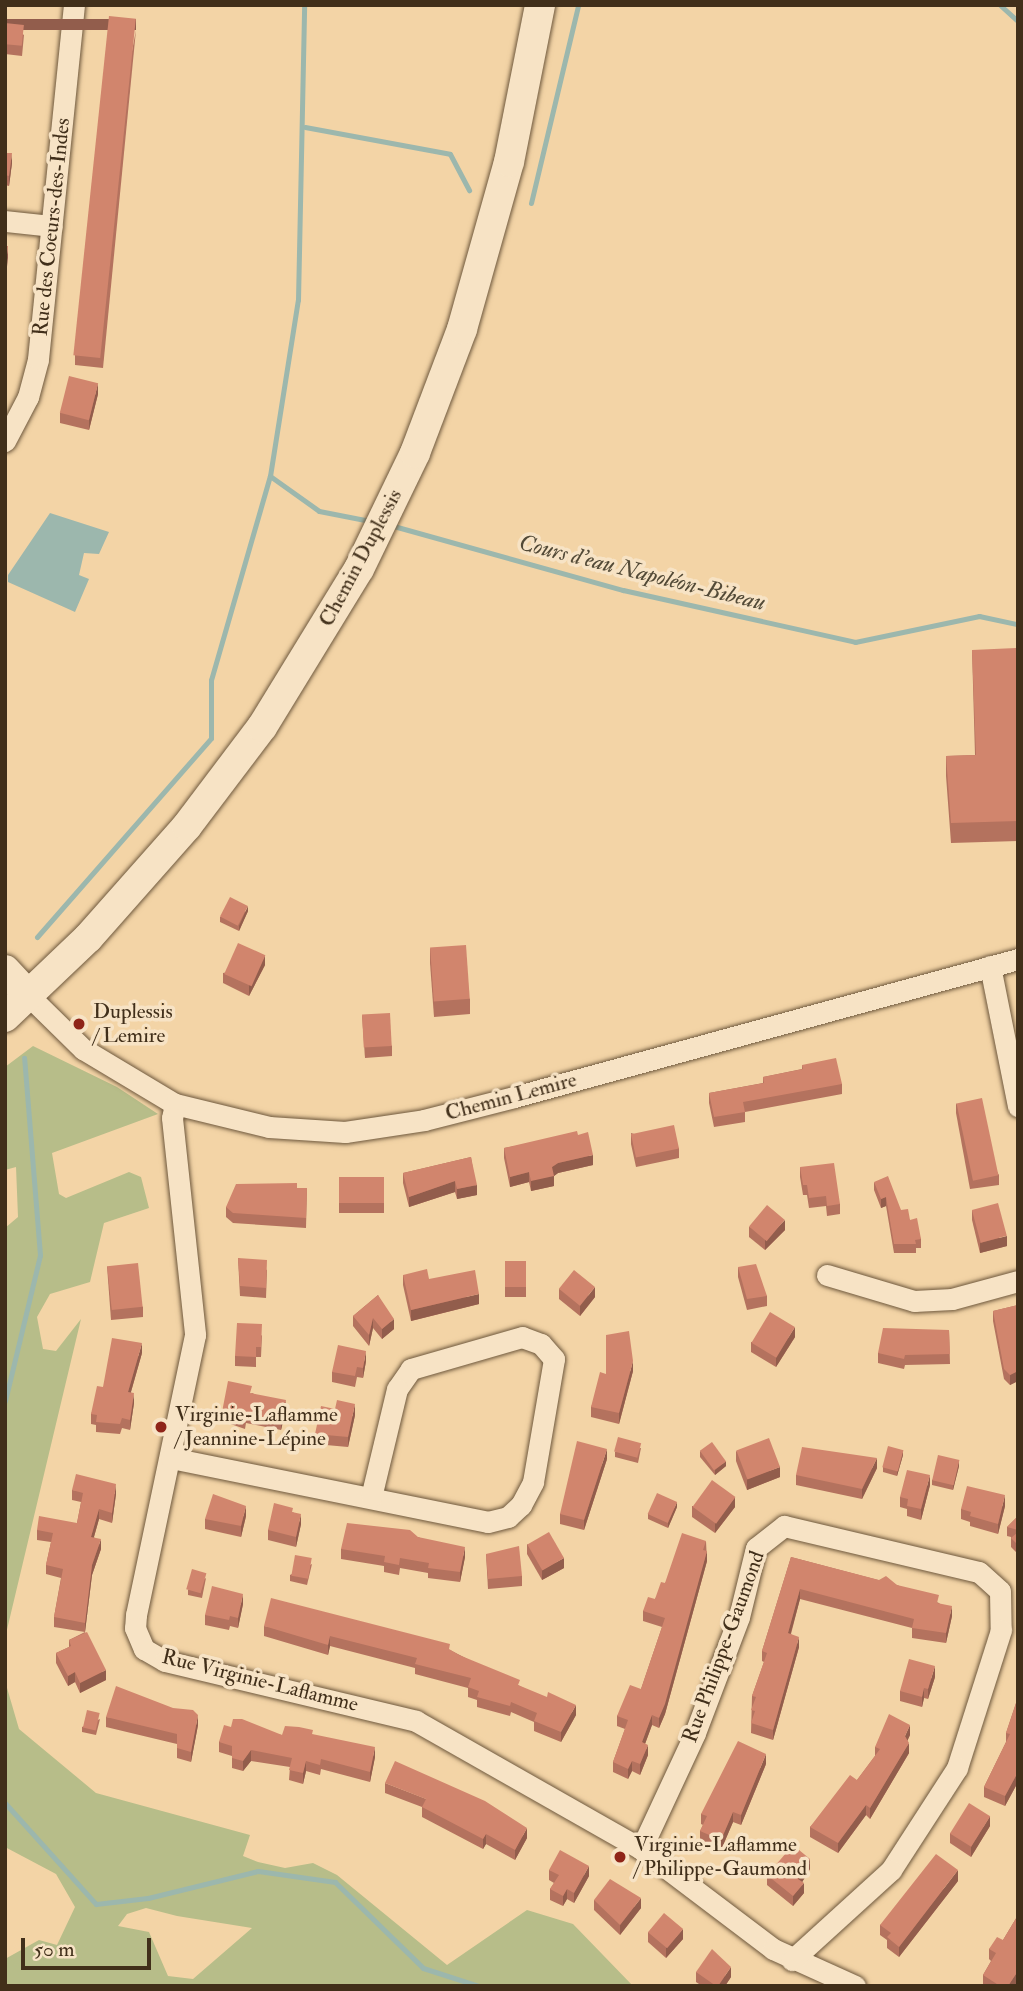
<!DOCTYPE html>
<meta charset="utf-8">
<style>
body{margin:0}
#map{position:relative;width:1023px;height:1991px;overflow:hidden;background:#f3d4a6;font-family:"IM FELL Double Pica",serif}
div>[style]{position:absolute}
.green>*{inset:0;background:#b7bd89}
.water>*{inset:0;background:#9cb7ad}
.stream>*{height:5px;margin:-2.5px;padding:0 2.5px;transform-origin:2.5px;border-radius:2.5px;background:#9cb7ad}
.roads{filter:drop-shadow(0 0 2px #6e583d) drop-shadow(0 0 2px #6e583d)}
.street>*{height:21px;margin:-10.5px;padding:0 10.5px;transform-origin:10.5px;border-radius:10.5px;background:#f7e3c5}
.secondary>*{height:30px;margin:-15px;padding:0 15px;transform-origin:15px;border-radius:15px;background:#f7e3c5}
.wall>*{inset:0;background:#b4725e;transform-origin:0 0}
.shaded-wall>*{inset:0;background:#925d4c;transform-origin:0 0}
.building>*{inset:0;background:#d1856d;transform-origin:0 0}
.dots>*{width:19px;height:19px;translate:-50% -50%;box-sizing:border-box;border:4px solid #f7e3c5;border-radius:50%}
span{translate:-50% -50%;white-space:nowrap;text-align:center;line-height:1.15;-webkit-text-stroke:7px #f7e3c5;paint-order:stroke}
.street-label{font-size:21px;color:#412f1a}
.poi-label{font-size:21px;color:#412f1a}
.left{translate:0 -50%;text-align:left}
.water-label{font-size:23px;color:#534a37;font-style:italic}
.frame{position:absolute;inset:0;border:7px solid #412f1a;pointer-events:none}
.scale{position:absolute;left:21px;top:1938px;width:130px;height:32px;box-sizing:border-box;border:4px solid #412f1a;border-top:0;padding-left:9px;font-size:21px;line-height:24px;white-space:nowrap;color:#412f1a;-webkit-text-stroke:5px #f7e3c5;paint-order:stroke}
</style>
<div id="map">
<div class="green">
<div style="clip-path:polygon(33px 1046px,117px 1087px,158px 1114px,52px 1153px,59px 1194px,66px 1198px,129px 1172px,141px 1177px,149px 1208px,104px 1223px,90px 1282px,50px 1294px,37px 1317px,43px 1349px,56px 1351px,81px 1319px,5px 1638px,5px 1228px,18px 1217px,16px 1167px,5px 1170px,5px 1067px)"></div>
<div style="clip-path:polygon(evenodd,5px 1681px,19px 1729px,96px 1793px,250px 1835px,243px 1856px,258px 1862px,285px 1868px,313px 1863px,337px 1875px,447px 1965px,527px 1910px,573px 1924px,633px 1986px,5px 1986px,5px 1959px,39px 1940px,57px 1945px,75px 1907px,56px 1874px,5px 1847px,5px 1681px,146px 1908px,177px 1916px,252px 1928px,193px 1979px,168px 1976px,149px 1932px,118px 1926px,127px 1914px,146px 1908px)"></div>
</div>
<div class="water">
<div style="clip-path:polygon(50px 513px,109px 532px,99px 554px,84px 553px,79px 575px,89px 579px,75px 612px,8px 582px,8px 575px)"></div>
</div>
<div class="stream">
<div style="left:1000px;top:5px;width:24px;rotate:42deg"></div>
<div style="left:305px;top:127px;width:147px;rotate:10.5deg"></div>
<div style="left:450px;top:154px;width:41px;rotate:62.2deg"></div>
<div style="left:531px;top:203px;width:204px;rotate:-76.6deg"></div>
<div style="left:270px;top:476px;width:60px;rotate:35.5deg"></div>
<div style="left:319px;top:511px;width:52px;rotate:11.1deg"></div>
<div style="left:390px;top:525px;width:242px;rotate:15.6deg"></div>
<div style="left:623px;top:590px;width:238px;rotate:12.6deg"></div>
<div style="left:855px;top:642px;width:127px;rotate:-11.8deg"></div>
<div style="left:979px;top:616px;width:40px;rotate:12deg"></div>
<div style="left:37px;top:937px;width:264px;rotate:-48.8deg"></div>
<div style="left:211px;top:738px;width:58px;rotate:-90deg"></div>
<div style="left:211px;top:680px;width:212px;rotate:-73.9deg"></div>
<div style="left:270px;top:476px;width:178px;rotate:-81deg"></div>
<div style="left:298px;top:300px;width:295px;rotate:-88.8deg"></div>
<div style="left:5px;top:1401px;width:150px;rotate:-76.5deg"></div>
<div style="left:40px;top:1255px;width:198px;rotate:-94.6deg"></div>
<div style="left:5px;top:1803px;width:136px;rotate:48deg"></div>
<div style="left:96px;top:1904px;width:52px;rotate:-6.6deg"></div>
<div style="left:148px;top:1898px;width:113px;rotate:-13.8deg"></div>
<div style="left:258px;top:1871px;width:78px;rotate:8.1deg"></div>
<div style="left:335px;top:1882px;width:123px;rotate:44.3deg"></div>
<div style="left:423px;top:1968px;width:59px;rotate:17.8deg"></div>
</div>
<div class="roads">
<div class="street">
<div style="left:5px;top:221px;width:47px;rotate:6.1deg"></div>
<div style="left:5px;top:441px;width:50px;rotate:-62.4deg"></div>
<div style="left:28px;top:397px;width:39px;rotate:-75deg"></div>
<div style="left:38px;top:359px;width:356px;rotate:-84.2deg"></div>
<div style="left:990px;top:966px;width:143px;rotate:78.7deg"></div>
<div style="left:29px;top:996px;width:76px;rotate:44.5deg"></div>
<div style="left:83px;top:1049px;width:107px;rotate:30.9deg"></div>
<div style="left:175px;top:1104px;width:97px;rotate:13.7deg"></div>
<div style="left:269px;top:1127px;width:76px;rotate:3.8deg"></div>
<div style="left:345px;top:1132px;width:80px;rotate:-8.6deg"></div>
<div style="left:424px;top:1120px;width:93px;rotate:-14.3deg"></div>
<div style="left:514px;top:1097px;width:523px;rotate:-15.31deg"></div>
<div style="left:175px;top:1104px;width:14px;rotate:102deg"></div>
<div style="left:172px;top:1118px;width:218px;rotate:83.9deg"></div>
<div style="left:195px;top:1335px;width:286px;rotate:101.9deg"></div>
<div style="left:136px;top:1615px;width:13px;rotate:94deg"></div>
<div style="left:135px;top:1628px;width:23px;rotate:67deg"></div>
<div style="left:144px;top:1649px;width:24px;rotate:30deg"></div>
<div style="left:165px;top:1661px;width:258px;rotate:13.4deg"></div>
<div style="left:416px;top:1721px;width:259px;rotate:29.6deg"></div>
<div style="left:641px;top:1849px;width:166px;rotate:37.1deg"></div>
<div style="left:773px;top:1949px;width:90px;rotate:24.3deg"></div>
<div style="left:827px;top:1275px;width:91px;rotate:16.6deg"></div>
<div style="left:914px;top:1301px;width:38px;rotate:-3deg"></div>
<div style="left:952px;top:1299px;width:68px;rotate:-15.3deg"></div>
<div style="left:171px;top:1458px;width:323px;rotate:11.4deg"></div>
<div style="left:488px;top:1522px;width:21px;rotate:-14deg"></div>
<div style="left:508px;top:1517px;width:18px;rotate:-43deg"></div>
<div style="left:521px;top:1505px;width:26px;rotate:-62deg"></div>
<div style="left:533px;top:1482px;width:125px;rotate:-80.3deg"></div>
<div style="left:554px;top:1359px;width:20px;rotate:-131deg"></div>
<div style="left:541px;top:1344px;width:20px;rotate:-160deg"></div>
<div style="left:522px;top:1337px;width:116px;rotate:163.9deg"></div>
<div style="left:411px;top:1369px;width:24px;rotate:125deg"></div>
<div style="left:397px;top:1389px;width:111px;rotate:103.5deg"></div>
<div style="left:641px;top:1849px;width:128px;rotate:-65deg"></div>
<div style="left:695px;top:1733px;width:124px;rotate:-69.2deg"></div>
<div style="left:739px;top:1617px;width:71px;rotate:-76.2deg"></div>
<div style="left:756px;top:1548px;width:36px;rotate:-38deg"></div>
<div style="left:784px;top:1526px;width:200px;rotate:13.3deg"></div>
<div style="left:979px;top:1572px;width:28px;rotate:42deg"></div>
<div style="left:1000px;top:1591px;width:39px;rotate:89deg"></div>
<div style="left:1001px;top:1630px;width:145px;rotate:107.7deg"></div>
<div style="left:957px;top:1768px;width:121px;rotate:122.9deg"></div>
<div style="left:891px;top:1870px;width:134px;rotate:137.7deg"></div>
</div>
<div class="secondary">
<div style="left:5px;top:970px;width:35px;rotate:47deg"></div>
<div style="left:5px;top:1017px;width:115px;rotate:-43.6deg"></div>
<div style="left:88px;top:938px;width:149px;rotate:-48.5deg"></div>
<div style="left:187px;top:826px;width:124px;rotate:-52.9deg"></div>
<div style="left:262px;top:727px;width:185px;rotate:-58.5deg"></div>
<div style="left:359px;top:569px;width:129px;rotate:-64.2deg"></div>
<div style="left:415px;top:453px;width:133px;rotate:-69.2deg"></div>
<div style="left:462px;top:329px;width:173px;rotate:-74.3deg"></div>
<div style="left:509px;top:162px;width:160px;rotate:-78.8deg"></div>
</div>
</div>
<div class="wall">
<div style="clip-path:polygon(5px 23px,24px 35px,22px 56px,5px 54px)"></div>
<div style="clip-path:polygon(136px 30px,103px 368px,75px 365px,75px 355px)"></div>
<div style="clip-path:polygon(5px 153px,12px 163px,9px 186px,5px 185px)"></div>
<div style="clip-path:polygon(98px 394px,89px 430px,60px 423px,60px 413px)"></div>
<div style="clip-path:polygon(972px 650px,1018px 683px,1018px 841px,951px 843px,946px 776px,946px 756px,975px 755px)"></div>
<div style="clip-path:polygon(248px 911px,239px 931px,220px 922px,220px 917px)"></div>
<div style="clip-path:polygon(430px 948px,470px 999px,470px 1014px,434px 1017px,430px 963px)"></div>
<div style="clip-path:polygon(265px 965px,249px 996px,223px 983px,223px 973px)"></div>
<div style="clip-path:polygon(362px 1015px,392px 1046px,392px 1056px,365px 1058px)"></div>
<div style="clip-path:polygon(802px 1065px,842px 1084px,842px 1094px,745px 1112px,745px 1122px,714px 1127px,709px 1103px,709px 1093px,763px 1083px,763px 1077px,802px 1069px)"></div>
<div style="clip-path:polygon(956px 1103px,999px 1175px,999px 1185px,970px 1189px,956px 1113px)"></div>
<div style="clip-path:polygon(631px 1133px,679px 1148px,679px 1158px,636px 1167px,631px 1144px)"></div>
<div style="clip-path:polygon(578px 1135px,593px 1165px,558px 1173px,554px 1176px,554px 1186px,531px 1191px,529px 1182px,510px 1187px,504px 1158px,504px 1148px)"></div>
<div style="clip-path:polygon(471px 1157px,477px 1195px,457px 1199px,455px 1192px,409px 1207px,403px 1183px,403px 1173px)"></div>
<div style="clip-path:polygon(800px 1167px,840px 1204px,840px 1214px,827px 1216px,826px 1206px,809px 1208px,807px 1195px,803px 1195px,800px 1177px)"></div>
<div style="left:339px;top:1177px;width:45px;height:36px"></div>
<div style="clip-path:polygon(874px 1182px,910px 1220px,921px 1239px,921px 1248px,916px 1248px,916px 1253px,894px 1253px,886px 1206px,881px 1208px,874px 1190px)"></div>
<div style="clip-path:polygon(297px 1188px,307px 1188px,306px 1228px,233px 1223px,226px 1217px,226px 1207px)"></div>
<div style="clip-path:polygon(972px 1210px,1007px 1246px,980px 1253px,972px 1220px)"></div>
<div style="clip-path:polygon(749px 1227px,785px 1230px,765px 1250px,749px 1237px)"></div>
<div style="clip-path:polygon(238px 1258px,267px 1270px,266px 1298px,240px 1296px)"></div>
<div style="left:505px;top:1261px;width:21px;height:36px"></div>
<div style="clip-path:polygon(107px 1266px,143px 1307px,143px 1317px,111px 1320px)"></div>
<div style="clip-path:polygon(738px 1267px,767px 1296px,767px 1306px,747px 1310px,738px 1277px)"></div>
<div style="clip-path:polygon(403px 1275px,429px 1279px,479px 1304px,411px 1321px,403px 1285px)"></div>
<div style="clip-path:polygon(559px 1289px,595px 1297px,580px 1316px,559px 1299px)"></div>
<div style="clip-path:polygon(378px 1295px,394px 1329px,382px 1339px,373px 1328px,369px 1346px,353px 1326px,353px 1316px)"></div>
<div style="clip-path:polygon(1018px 1305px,1018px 1387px,1016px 1382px,1010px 1385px,1004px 1379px,993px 1321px,993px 1311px)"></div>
<div style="clip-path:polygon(949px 1330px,950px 1364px,905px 1365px,904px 1369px,878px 1363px,878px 1353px)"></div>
<div style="clip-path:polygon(262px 1335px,261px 1357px,256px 1357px,256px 1367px,235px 1366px,235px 1356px)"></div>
<div style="clip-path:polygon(795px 1337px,776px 1367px,751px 1352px,751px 1342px)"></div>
<div style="clip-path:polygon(142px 1353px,131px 1392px,134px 1403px,130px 1430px,122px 1428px,120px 1434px,96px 1432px,96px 1425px,91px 1424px,91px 1414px,103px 1387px)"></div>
<div style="clip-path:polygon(366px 1361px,363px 1378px,357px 1377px,355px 1387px,332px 1382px,332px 1372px)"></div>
<div style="clip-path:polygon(633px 1371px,619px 1424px,591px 1417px,591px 1407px,606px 1374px)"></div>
<div style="clip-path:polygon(252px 1393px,286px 1409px,281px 1430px,246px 1423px,245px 1429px,222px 1421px,222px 1412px)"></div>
<div style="clip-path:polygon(355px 1415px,348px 1447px,315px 1444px,315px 1434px)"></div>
<div style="clip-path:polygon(641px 1448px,638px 1463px,615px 1457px,615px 1452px)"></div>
<div style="clip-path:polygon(700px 1451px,726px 1466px,715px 1475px,700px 1457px)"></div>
<div style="clip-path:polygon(736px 1451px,780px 1477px,747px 1490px,736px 1461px)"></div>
<div style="clip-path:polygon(903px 1455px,897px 1476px,883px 1472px,883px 1467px)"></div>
<div style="clip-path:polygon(607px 1459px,584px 1530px,560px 1524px,560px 1514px)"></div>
<div style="clip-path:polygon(959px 1466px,953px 1490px,932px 1485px,932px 1480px)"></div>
<div style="clip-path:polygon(877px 1468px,862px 1499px,796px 1485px,796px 1475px)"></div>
<div style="clip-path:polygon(930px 1485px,921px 1520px,907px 1516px,907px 1509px,900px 1507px,900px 1497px)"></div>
<div style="clip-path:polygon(72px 1490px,116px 1494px,112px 1523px,99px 1519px,94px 1537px,101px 1549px,92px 1575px,85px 1632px,106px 1680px,80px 1693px,75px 1682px,68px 1686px,56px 1663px,56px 1653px,69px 1647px,69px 1640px,85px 1632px,54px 1627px,54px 1617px,61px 1578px,46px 1574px,46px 1565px,51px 1542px,37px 1540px,37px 1530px,77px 1523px,81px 1502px,72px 1500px)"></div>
<div style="clip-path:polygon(692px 1506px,735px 1507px,715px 1533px,692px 1517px)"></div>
<div style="clip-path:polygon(1005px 1506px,998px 1534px,970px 1526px,970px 1522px,961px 1519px,961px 1509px)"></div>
<div style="clip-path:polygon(677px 1507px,668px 1528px,648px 1519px,648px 1514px)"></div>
<div style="clip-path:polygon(293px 1512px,301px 1524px,296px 1547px,268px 1540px,268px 1530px)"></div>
<div style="clip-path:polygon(246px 1516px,241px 1537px,205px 1529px,205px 1519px)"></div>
<div style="clip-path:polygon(1018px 1516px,1018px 1554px,1011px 1547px,1011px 1537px,1007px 1536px,1007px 1527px)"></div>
<div style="clip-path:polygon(418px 1537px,465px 1557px,460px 1582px,428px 1578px,428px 1573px,400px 1568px,399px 1575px,384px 1572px,384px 1566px,341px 1559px,341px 1549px)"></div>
<div style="clip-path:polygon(706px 1541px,707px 1561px,665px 1714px,659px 1728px,652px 1725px,645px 1744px,648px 1755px,640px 1775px,632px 1771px,628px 1779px,613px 1772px,613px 1762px,625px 1729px,617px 1726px,617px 1716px,641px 1689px,662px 1627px,643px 1621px,643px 1611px,655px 1599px,665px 1583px)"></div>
<div style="clip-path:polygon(527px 1544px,564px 1568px,542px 1580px,527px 1554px)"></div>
<div style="clip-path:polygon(486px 1554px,522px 1576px,522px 1586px,488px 1589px)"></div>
<div style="clip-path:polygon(791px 1557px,897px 1585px,939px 1603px,952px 1616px,946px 1643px,912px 1638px,912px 1628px,800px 1599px,791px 1634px,799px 1647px,773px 1740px,751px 1733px,752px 1696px,764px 1662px,762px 1661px,762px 1651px)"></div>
<div style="clip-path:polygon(312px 1564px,307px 1585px,290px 1581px,290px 1575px)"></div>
<div style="clip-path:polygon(206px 1578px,202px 1598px,188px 1595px,188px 1590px)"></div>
<div style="clip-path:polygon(243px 1604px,238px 1628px,230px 1626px,229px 1630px,205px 1625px,205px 1615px)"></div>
<div style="clip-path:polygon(264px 1626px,450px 1650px,576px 1715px,561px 1742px,534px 1731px,534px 1722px,511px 1712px,510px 1716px,477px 1707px,477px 1700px,468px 1697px,468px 1688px,415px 1674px,415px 1668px,330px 1646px,328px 1655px,264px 1636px)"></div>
<div style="clip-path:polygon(935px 1677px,928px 1699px,924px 1698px,922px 1707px,900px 1701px,900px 1691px)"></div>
<div style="clip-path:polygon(1018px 1697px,1018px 1782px,1005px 1806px,984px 1797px,984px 1787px,1006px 1742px,1006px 1733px)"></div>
<div style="clip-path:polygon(106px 1717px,198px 1725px,191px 1762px,177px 1758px,177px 1744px,106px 1727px)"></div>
<div style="clip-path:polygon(100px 1719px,96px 1735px,82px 1732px,82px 1727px)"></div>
<div style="clip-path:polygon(231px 1727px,282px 1735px,313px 1735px,375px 1757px,370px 1782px,321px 1769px,320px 1775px,306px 1771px,303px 1784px,289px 1780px,290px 1767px,251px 1761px,243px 1771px,232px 1768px,232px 1756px,219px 1752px,219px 1742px)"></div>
<div style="clip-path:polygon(910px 1735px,907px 1741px,909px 1753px,870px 1819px,866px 1815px,838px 1853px,810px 1837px,810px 1827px,857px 1780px,875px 1756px,875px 1747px)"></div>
<div style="clip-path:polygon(766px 1764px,741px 1825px,733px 1822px,721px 1850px,700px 1841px,700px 1831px,703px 1825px,701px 1824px,701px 1814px)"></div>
<div style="clip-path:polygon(385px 1783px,527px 1838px,515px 1860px,486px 1844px,483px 1849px,422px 1817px,422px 1807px,385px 1793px)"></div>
<div style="clip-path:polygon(990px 1826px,971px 1857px,950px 1843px,950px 1833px)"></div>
<div style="clip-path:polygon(810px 1869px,802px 1882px,804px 1893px,793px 1906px,767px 1885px,767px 1875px)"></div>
<div style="clip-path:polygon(549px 1870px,589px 1876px,574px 1903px,567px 1899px,563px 1906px,550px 1900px,550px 1889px,554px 1883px,549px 1880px)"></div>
<div style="clip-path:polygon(958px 1881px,899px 1957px,887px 1948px,887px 1940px,880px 1935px,880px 1925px)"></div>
<div style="clip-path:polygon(594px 1900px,641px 1908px,620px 1935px,594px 1910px)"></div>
<div style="clip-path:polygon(1018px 1915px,1018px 1981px,1015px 1986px,983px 1986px,983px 1975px,991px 1961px,989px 1959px,989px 1949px,1003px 1940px)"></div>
<div style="clip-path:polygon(648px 1932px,683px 1939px,666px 1958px,648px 1942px)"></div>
<div style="clip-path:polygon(696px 1972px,731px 1977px,725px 1986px,702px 1986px,696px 1982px)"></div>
</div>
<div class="shaded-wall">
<div style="left:136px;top:19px;width:11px;height:340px;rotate:90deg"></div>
<div style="clip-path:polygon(12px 153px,12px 163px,9px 186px,9px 176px)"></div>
<div style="clip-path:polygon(8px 246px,8px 258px,5px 284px,5px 272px)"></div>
<div style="clip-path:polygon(98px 383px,98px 394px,89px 430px,89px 420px)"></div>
<div style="clip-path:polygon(248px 906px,248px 911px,239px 931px,239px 926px)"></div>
<div style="clip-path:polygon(265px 955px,265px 965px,249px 996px,249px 986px)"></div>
<div style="clip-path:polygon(593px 1155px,593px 1165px,558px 1173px,554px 1176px,554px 1186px,531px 1191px,531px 1181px,558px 1163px)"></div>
<div style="clip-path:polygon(529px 1172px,529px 1182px,510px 1187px,510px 1177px)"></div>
<div style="clip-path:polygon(455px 1181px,455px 1192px,409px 1207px,409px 1197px)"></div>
<div style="clip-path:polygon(477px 1185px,477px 1195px,457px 1199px,457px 1189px)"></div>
<div style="clip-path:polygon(886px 1197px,886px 1206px,881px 1208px,881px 1199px)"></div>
<div style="clip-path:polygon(785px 1220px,785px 1230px,765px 1250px,765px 1240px)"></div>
<div style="clip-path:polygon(1007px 1236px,1007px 1246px,980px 1253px,980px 1243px)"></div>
<div style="clip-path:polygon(595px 1287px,595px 1297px,580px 1316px,580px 1306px)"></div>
<div style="clip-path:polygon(479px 1294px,479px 1304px,411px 1321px,411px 1310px)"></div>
<div style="clip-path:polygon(373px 1318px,373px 1328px,369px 1346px,369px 1335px)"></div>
<div style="clip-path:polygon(394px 1319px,394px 1329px,382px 1339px,382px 1329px)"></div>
<div style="clip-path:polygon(795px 1327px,795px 1337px,776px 1367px,776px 1357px)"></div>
<div style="clip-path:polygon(142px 1343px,142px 1353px,128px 1402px,128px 1392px)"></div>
<div style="clip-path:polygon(366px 1351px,366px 1361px,363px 1378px,363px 1368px)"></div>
<div style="clip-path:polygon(633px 1361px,633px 1371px,619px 1424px,619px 1413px)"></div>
<div style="clip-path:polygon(1016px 1372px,1016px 1382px,1010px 1385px,1010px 1375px)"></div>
<div style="clip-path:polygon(134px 1393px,134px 1403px,130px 1430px,130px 1420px)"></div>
<div style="clip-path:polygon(286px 1400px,286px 1409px,281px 1430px,281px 1421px)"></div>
<div style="clip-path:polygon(355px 1404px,355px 1415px,348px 1447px,348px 1437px)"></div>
<div style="clip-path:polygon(607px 1449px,607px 1459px,584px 1530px,584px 1520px)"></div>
<div style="clip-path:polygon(903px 1450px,903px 1455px,897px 1476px,897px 1471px)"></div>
<div style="clip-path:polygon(877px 1458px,877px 1468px,862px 1499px,862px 1489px)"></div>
<div style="clip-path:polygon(959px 1460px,959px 1466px,953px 1490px,953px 1485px)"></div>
<div style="clip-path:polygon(726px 1461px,726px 1466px,715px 1475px,715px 1470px)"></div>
<div style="clip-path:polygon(780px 1467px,780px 1477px,747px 1490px,747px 1479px)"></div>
<div style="clip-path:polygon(930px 1475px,930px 1485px,921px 1520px,921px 1509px)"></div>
<div style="clip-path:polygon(116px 1484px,116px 1494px,112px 1523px,112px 1513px)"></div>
<div style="clip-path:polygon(1005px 1495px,1005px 1506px,998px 1534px,998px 1524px)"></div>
<div style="clip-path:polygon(735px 1497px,735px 1507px,715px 1533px,715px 1523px)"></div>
<div style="clip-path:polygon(677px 1502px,677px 1507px,668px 1528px,668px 1523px)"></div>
<div style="clip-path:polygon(246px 1506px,246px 1516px,241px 1537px,241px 1526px)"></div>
<div style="clip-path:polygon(99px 1509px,99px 1519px,91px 1547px,91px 1537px)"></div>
<div style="clip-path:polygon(301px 1514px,301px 1524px,296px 1547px,296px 1537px)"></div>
<div style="clip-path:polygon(101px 1539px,101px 1549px,92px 1575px,85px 1632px,85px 1623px,92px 1565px)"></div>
<div style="clip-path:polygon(465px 1547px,465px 1557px,460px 1582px,460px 1572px)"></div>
<div style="clip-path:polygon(707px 1551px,707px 1561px,665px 1714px,659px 1728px,659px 1718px)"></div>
<div style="clip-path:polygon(564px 1558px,564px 1568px,542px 1580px,542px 1570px)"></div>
<div style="clip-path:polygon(800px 1589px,800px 1599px,788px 1643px,788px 1633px)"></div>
<div style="clip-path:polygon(243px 1594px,243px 1604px,238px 1628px,238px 1618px)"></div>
<div style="clip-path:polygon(952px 1606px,952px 1616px,946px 1643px,946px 1633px)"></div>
<div style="clip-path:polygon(330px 1636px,330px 1646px,328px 1655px,328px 1645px)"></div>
<div style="clip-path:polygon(799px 1637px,799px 1647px,773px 1740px,773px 1730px)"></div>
<div style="clip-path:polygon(935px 1666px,935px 1677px,928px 1699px,928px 1689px)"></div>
<div style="clip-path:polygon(106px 1670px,106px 1680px,80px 1693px,80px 1683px)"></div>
<div style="clip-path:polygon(75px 1672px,75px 1682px,68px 1686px,68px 1676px)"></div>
<div style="clip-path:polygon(924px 1688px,924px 1698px,922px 1707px,922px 1697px)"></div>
<div style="clip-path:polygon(576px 1705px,576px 1715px,561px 1742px,561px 1732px)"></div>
<div style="clip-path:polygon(198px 1715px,198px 1725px,191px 1762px,191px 1752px)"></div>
<div style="clip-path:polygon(652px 1715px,652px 1725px,642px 1752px,642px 1742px)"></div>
<div style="clip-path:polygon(910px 1725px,910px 1735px,905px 1746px,905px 1736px)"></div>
<div style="clip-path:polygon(909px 1743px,909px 1753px,870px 1819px,870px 1808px)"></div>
<div style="clip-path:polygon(648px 1745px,648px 1755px,640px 1775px,640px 1764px)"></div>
<div style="clip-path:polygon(375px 1747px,375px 1757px,370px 1782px,370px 1772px)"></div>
<div style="clip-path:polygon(251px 1750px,251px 1761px,243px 1771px,243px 1761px)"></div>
<div style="clip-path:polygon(766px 1754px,766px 1764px,741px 1825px,741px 1815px)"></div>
<div style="clip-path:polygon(306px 1761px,306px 1771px,303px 1784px,303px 1773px)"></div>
<div style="clip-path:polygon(632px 1761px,632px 1771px,628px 1779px,628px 1769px)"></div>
<div style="clip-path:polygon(1018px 1772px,1018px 1782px,1005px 1806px,1005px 1796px)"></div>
<div style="clip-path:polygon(866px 1805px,866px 1815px,838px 1853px,838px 1843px)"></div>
<div style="clip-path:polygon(733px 1812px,733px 1822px,721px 1850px,721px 1840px)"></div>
<div style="clip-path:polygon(990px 1816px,990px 1826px,971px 1857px,971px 1847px)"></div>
<div style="clip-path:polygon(527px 1828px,527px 1838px,515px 1860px,515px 1850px)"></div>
<div style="clip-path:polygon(486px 1834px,486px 1844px,483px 1849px,483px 1839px)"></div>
<div style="clip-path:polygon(810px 1859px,810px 1869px,798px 1889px,798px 1879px)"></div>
<div style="clip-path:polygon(589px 1866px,589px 1876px,574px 1903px,574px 1893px)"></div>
<div style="clip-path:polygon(958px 1870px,958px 1881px,899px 1957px,899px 1947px)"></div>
<div style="clip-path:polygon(804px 1883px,804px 1893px,793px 1906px,793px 1896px)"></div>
<div style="clip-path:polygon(567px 1889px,567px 1899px,563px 1906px,563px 1896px)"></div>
<div style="clip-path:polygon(641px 1898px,641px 1908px,620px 1935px,620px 1925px)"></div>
<div style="clip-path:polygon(683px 1929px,683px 1939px,666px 1958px,666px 1948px)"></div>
<div style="clip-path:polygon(731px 1967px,731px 1977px,725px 1986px,718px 1986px)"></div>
<div style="clip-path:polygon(1018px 1971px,1018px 1981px,1015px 1986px,1008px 1986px)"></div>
</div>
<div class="building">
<div style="left:109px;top:16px;width:27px;height:341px;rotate:6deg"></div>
<div style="left:5px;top:23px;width:19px;height:21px;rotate:6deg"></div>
<div style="clip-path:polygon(5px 153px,12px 153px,9px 176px,5px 175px)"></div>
<div style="clip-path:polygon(5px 246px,8px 246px,5px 272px)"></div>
<div style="left:69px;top:376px;width:30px;height:38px;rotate:14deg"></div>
<div style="clip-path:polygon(1016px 648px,1018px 683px,1018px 821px,951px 823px,946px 756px,976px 755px,972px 650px)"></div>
<div style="left:230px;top:897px;width:20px;height:22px;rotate:27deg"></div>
<div style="left:238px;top:943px;width:30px;height:34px;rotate:24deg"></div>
<div style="left:466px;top:945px;width:54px;height:36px;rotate:86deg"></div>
<div style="left:390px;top:1013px;width:33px;height:28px;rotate:87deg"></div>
<div style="clip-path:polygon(836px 1058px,842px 1084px,743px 1102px,745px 1112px,714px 1117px,709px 1093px,764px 1083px,763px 1077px,803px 1069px,802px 1065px)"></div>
<div style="left:982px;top:1098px;width:79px;height:26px;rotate:78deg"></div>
<div style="left:674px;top:1125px;width:24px;height:44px;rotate:78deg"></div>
<div style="clip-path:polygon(577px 1131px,578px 1135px,588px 1132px,593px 1155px,558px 1163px,552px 1167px,554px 1176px,531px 1181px,529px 1172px,510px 1177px,504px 1148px)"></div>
<div style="clip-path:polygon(471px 1157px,477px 1185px,457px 1189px,455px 1181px,409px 1197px,403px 1173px)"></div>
<div style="clip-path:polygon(834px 1163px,840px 1204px,827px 1206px,826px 1196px,809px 1198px,807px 1185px,803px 1185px,800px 1167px)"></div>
<div style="clip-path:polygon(888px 1176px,901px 1210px,908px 1209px,910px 1220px,917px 1218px,921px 1239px,915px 1240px,916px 1244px,894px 1244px,886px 1197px,881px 1199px,874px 1182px)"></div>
<div style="left:339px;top:1177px;width:45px;height:26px"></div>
<div style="clip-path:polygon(297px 1183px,297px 1188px,307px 1188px,306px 1218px,233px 1213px,226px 1207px,236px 1184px)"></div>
<div style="left:998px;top:1203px;width:34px;height:27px;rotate:75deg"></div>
<div style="left:767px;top:1205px;width:23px;height:28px;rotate:40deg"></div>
<div style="clip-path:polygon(238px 1258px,267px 1260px,266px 1288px,240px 1286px)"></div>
<div style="left:505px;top:1261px;width:21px;height:26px"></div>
<div style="left:138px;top:1263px;width:44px;height:31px;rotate:84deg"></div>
<div style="clip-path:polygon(756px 1264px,767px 1296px,747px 1299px,738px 1267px)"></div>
<div style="clip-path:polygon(427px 1269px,429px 1279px,475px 1270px,479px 1294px,411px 1310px,403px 1275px)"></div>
<div style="left:574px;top:1270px;width:27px;height:24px;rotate:39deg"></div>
<div style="clip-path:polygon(378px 1295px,394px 1319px,382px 1329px,373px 1318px,369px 1335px,353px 1316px)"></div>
<div style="clip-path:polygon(1018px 1305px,1018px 1376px,1016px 1372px,1010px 1375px,1004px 1369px,993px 1311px)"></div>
<div style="left:770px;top:1312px;width:29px;height:36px;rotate:31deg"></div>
<div style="clip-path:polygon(237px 1323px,262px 1324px,261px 1347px,256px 1347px,256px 1357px,235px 1356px)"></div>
<div style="clip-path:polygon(883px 1328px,949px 1330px,950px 1354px,905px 1355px,904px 1359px,878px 1353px)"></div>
<div style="clip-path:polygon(629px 1331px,633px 1361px,619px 1413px,591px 1407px,600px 1372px,606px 1374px,606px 1335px)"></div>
<div style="clip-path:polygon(112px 1338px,142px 1343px,128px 1392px,134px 1393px,130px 1420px,122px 1418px,120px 1424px,96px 1422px,97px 1415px,91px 1414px,97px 1386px,103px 1387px)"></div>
<div style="clip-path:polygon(338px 1345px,366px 1351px,363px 1368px,357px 1367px,355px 1376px,332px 1372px)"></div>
<div style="clip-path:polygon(228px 1381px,252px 1386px,250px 1393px,286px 1400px,281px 1421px,246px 1414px,245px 1420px,222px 1412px)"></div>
<div style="clip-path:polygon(337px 1400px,355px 1404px,348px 1437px,315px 1434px,321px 1406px,335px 1409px)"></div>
<div style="left:618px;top:1437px;width:24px;height:15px;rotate:15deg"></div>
<div style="left:769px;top:1438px;width:31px;height:35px;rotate:69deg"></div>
<div style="clip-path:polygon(577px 1441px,607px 1449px,584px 1520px,560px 1514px)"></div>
<div style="left:712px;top:1442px;width:24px;height:15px;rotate:54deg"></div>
<div style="left:888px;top:1446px;width:16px;height:22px;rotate:15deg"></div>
<div style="clip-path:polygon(802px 1447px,877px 1458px,862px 1489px,796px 1475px)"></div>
<div style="left:938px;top:1455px;width:22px;height:26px;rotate:13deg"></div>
<div style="clip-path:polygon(907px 1470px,930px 1475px,921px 1509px,907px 1506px,908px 1499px,900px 1497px)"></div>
<div style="clip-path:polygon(76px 1474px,116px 1484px,112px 1513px,99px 1509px,91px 1537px,101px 1539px,92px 1565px,85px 1623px,54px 1617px,63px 1569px,46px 1565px,53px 1533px,37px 1530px,39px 1516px,77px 1523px,83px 1493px,72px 1490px)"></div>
<div style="left:712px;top:1480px;width:29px;height:33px;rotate:36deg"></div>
<div style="clip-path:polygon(967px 1486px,1005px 1495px,998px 1524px,970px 1516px,971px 1512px,961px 1509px)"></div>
<div style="left:657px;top:1493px;width:22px;height:23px;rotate:24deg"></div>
<div style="clip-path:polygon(213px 1494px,246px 1506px,241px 1526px,205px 1519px)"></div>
<div style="clip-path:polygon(274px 1503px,293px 1508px,292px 1512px,301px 1514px,296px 1537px,268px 1530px)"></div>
<div style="clip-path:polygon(1018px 1516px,1018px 1530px,1007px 1527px)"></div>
<div style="clip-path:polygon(347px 1523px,410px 1530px,418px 1537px,465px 1547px,460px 1572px,428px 1568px,429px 1563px,400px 1558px,399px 1565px,384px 1562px,385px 1556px,341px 1549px)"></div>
<div style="left:549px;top:1532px;width:30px;height:25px;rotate:60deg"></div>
<div style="clip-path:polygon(1018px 1532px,1018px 1545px,1011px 1538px)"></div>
<div style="clip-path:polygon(682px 1533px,706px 1541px,703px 1550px,707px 1551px,665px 1704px,659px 1718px,652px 1715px,642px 1742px,648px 1745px,640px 1764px,632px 1761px,628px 1769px,613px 1762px,628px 1720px,617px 1716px,630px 1685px,641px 1689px,665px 1618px,643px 1611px,648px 1597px,655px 1599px,661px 1582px,665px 1583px)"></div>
<div style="clip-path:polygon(519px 1546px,522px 1576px,488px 1579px,486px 1554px)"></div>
<div style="left:295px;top:1555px;width:17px;height:21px;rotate:10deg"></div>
<div style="clip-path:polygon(791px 1557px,879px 1580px,886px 1576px,897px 1585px,939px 1595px,937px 1603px,952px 1606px,946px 1633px,912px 1628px,914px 1619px,800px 1589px,788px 1633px,799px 1637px,773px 1730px,751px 1723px,755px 1711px,751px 1710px,756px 1697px,752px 1696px,767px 1653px,762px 1651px)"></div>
<div style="left:192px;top:1569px;width:15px;height:21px;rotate:16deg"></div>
<div style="clip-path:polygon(212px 1586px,243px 1594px,238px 1618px,230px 1616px,229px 1620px,205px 1615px)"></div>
<div style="clip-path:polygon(271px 1598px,450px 1644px,449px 1649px,459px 1655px,520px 1680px,518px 1685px,547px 1697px,548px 1692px,576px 1705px,561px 1732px,534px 1721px,537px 1713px,511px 1702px,510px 1706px,477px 1697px,479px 1691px,468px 1687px,471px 1678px,415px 1664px,417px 1658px,330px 1636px,328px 1645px,264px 1626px)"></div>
<div style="clip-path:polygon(87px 1632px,106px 1670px,80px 1683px,75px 1672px,68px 1676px,56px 1653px,71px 1646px,69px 1640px)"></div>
<div style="clip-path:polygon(909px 1659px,935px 1666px,928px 1689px,924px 1688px,922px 1697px,900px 1691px)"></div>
<div style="clip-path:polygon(116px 1686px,173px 1708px,193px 1710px,198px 1715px,191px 1752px,177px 1748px,177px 1734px,106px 1717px)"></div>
<div style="clip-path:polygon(1018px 1697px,1018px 1772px,1005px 1796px,984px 1787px,1010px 1734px,1006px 1733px)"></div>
<div style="left:87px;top:1710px;width:13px;height:18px;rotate:13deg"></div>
<div style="clip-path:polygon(889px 1714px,910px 1725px,905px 1736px,909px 1743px,870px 1808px,866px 1805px,838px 1843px,810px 1827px,850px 1775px,857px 1780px,880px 1749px,875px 1747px)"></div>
<div style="clip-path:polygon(233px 1719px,242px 1719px,282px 1735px,285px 1726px,299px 1727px,313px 1730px,312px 1734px,375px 1747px,370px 1772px,321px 1759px,320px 1765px,306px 1761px,303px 1773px,289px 1770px,292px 1758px,251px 1750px,243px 1761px,232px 1758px,232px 1746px,219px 1742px,224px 1725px,231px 1727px)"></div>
<div style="clip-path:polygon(738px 1741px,766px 1754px,741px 1815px,733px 1812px,721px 1840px,700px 1831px,707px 1816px,701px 1814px)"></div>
<div style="clip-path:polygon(395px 1761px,485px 1801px,527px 1828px,515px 1850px,486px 1834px,483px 1839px,422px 1807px,426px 1799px,385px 1783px)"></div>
<div style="left:969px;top:1803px;width:25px;height:36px;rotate:32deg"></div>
<div style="clip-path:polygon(793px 1845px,810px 1859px,798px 1879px,804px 1883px,793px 1896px,767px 1875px)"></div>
<div style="clip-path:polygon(560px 1850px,589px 1866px,574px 1893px,567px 1889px,563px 1896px,550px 1889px,559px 1875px,549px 1870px)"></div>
<div style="clip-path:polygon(936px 1854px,958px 1870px,899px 1947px,887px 1937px,891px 1933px,880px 1925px)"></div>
<div style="clip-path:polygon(610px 1879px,641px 1898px,620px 1925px,594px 1900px)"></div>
<div style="left:664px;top:1913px;width:25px;height:25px;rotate:40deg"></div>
<div style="clip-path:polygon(1018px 1915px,1018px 1971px,1008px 1986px,1000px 1986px,983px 1975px,996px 1953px,989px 1949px,997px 1937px,1003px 1940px)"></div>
<div style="clip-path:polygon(712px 1949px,731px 1967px,718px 1986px,716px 1986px,696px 1972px)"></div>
</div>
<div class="dots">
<div style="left:79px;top:1024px;background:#8f2418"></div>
<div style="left:161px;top:1427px;background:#8f2418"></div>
<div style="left:620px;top:1857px;background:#8f2418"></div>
</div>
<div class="street-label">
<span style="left:52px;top:227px;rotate:-84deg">Rue des Coeurs-des-Indes</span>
<span style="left:361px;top:558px;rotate:-62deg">Chemin Duplessis</span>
<span style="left:511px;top:1097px;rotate:-15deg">Chemin Lemire</span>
<span style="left:724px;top:1647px;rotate:-70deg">Rue Philippe-Gaumond</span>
<span style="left:260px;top:1681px;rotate:14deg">Rue Virginie-Laflamme</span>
</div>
<div class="poi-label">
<span class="left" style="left:93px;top:1024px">Duplessis<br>/ Lemire</span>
<span class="left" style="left:175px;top:1427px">Virginie-Laflamme<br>/ Jeannine-Lépine</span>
<span class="left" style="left:634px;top:1857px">Virginie-Laflamme<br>/ Philippe-Gaumond</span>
</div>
<div class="water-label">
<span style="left:642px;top:573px;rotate:14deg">Cours d'eau Napoléon-Bibeau</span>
</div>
<div class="frame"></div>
<div class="scale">50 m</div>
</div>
